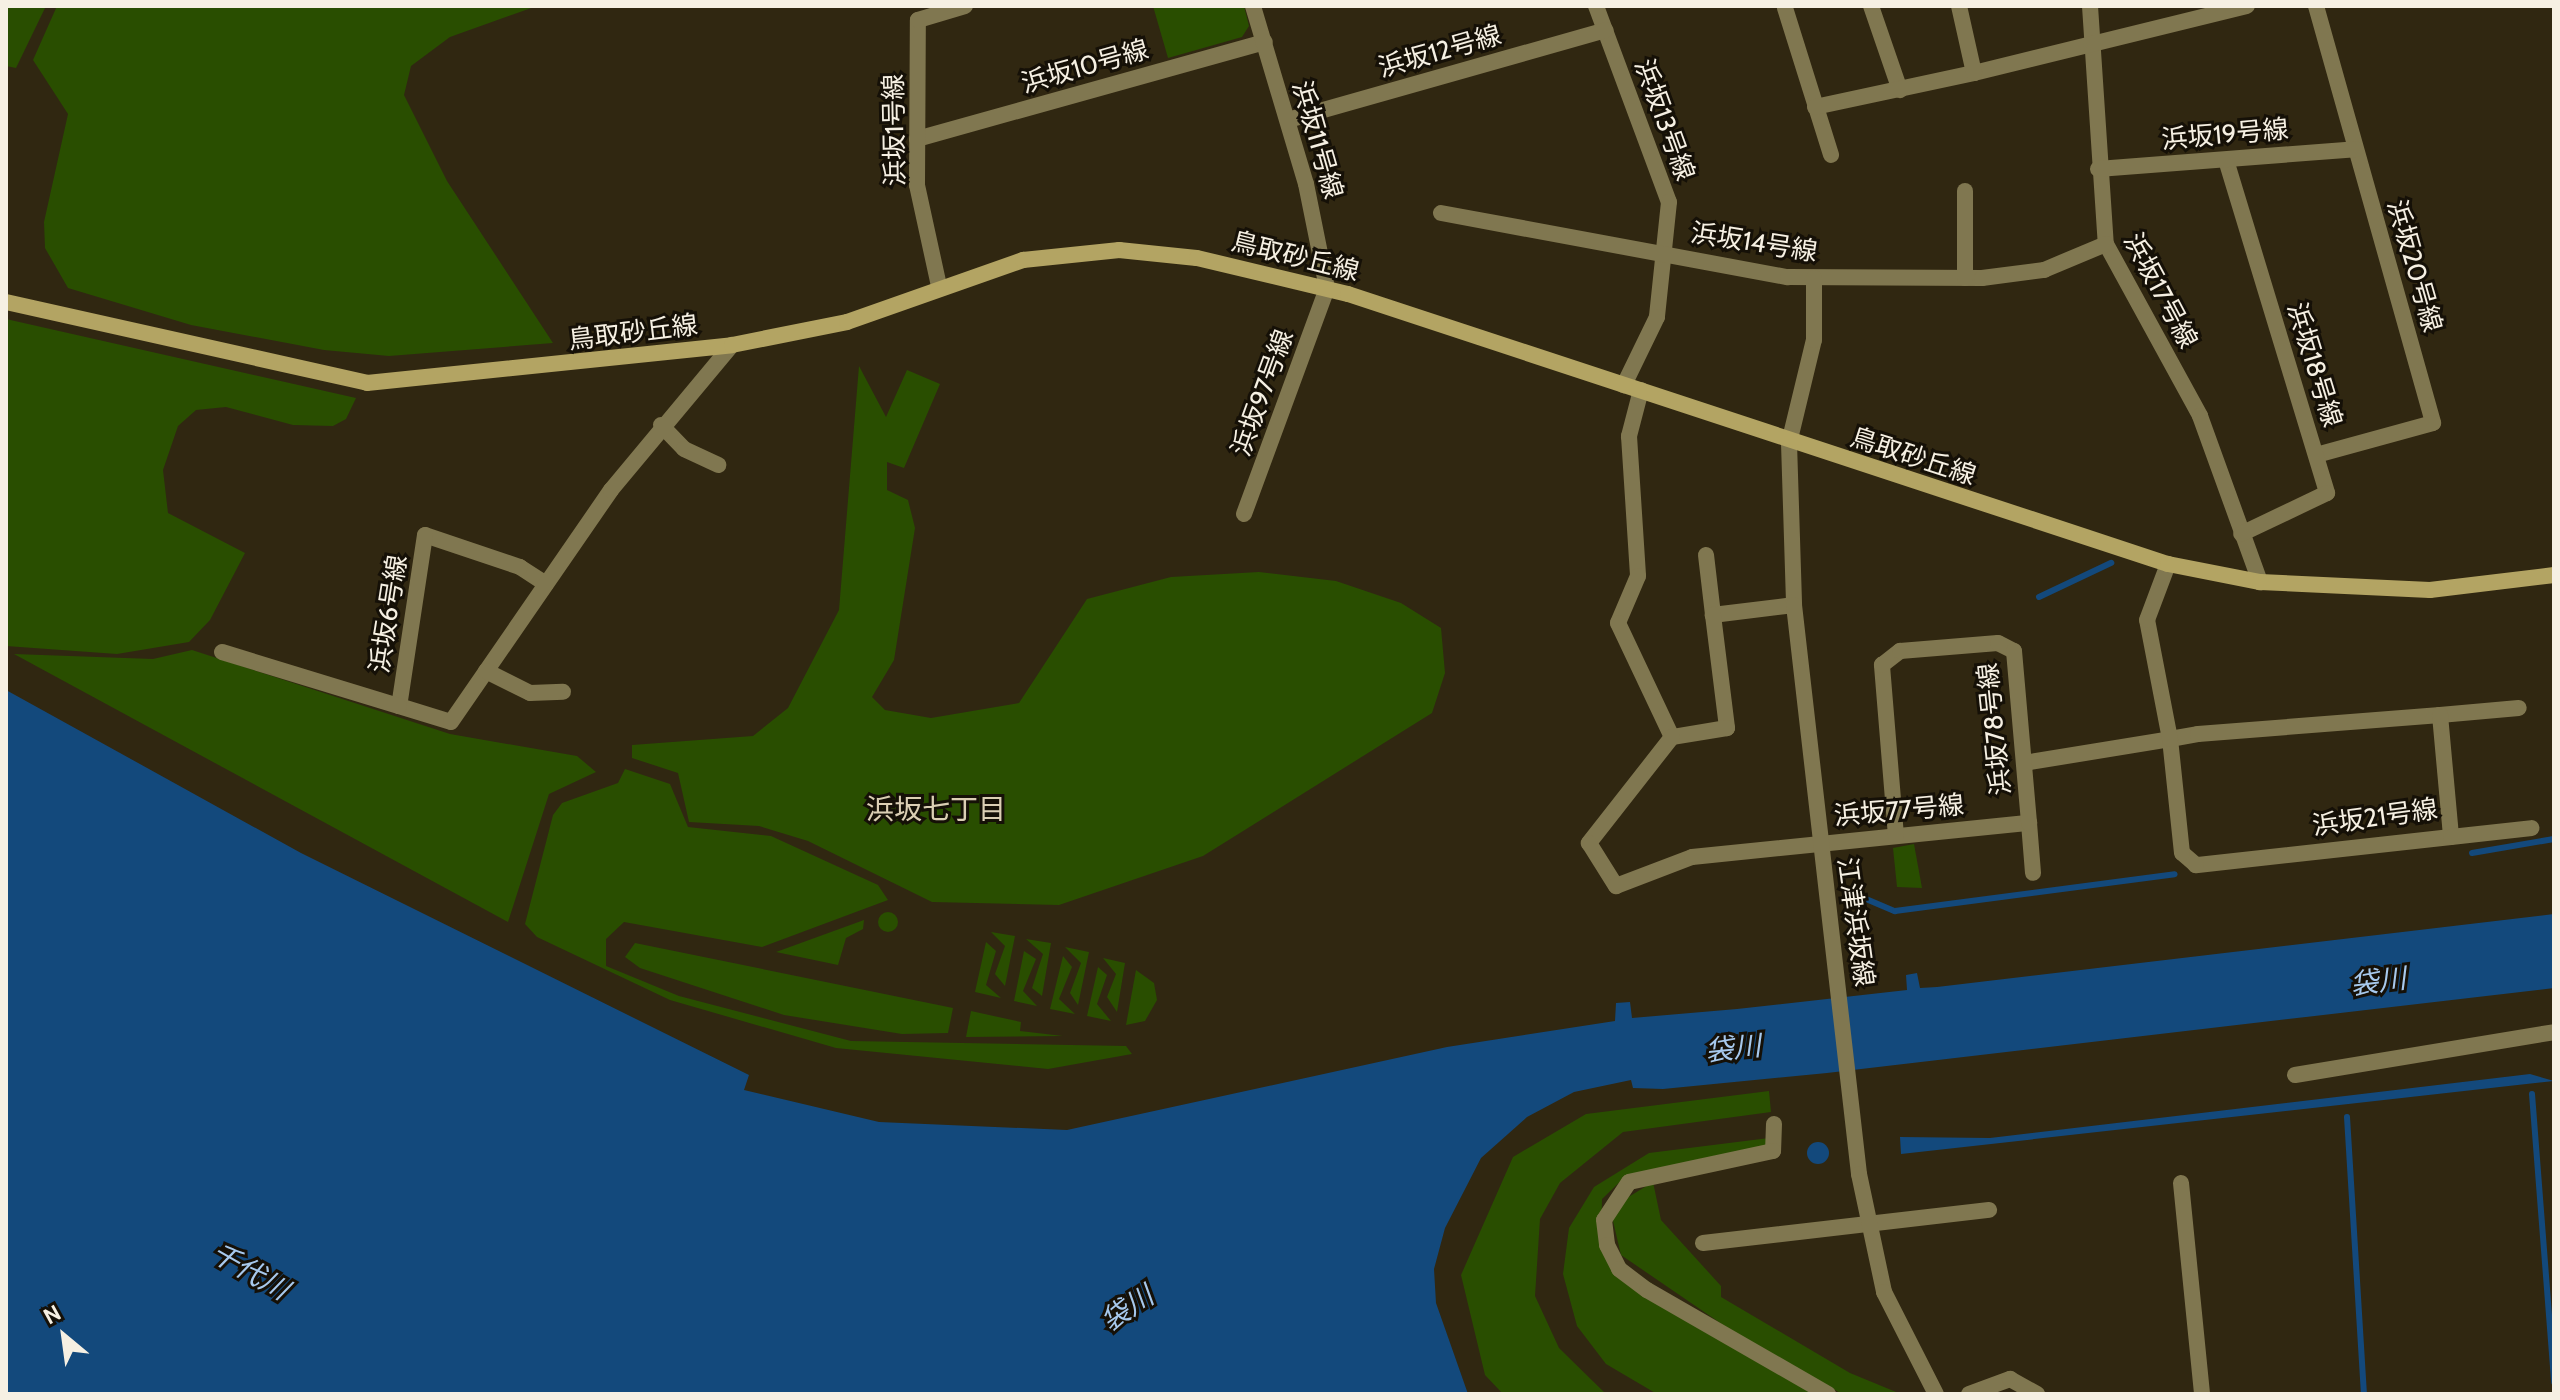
<!DOCTYPE html>
<meta charset="utf-8">
<style>
body{margin:0}
#map{position:relative;width:2560px;height:1400px;overflow:hidden;background:#302711;font-family:Cabin,"Noto Sans JP",sans-serif}
div>[style]{position:absolute}
.green>*{inset:0;background:#294e00}
.round{border-radius:50%}
.water>*{inset:0;background:#13497c}
.stream>*{height:6px;margin:-3px;padding:0 3px;transform-origin:3px;border-radius:3px;background:#13497c}
.minor>*{height:16px;margin:-8px;padding:0 8px;transform-origin:8px;border-radius:8px;background:#807750}
.tertiary>*{height:16px;margin:-8px;padding:0 8px;transform-origin:8px;border-radius:8px;background:#807750}
.secondary>*{height:16px;margin:-8px;padding:0 8px;transform-origin:8px;border-radius:8px;background:#b3a463}
span{translate:-50% -50%;white-space:nowrap;text-align:center;line-height:1.15;-webkit-text-stroke:6px #151007;paint-order:stroke}
.street-label{font-size:26px;color:#f6f0e3}
.neighbourhood-label{font-size:28px;color:#dbcfb4}
.water-label{font-size:28px;color:#a7c9ed;font-style:italic}
.frame{position:absolute;inset:0;border:8px solid #f6f0e3;pointer-events:none}
.north{position:absolute;left:24px;top:1296px;width:80px;height:80px;-webkit-text-stroke:6px #151007;paint-order:stroke;rotate:331deg;font-size:22px;font-weight:700;line-height:32px;text-align:center;color:#f6f0e3}
.north::after{content:'';display:block;margin:auto;width:28px;height:36px;background:#f6f0e3;clip-path:polygon(50% 0,100% 100%,50% 72%,0 100%)}
</style>
<div id="map">
<div class="green">
<div style="clip-path:polygon(6px 6px,46px 6px,16px 68px,6px 66px)"></div>
<div style="clip-path:polygon(57px 6px,537px 6px,450px 37px,411px 66px,404px 95px,447px 181px,553px 343px,389px 356px,324px 350px,191px 325px,68px 288px,45px 248px,44px 222px,68px 114px,33px 60px)"></div>
<div style="clip-path:polygon(1153px 6px,1244px 6px,1249px 26px,1242px 37px,1168px 58px)"></div>
<div style="clip-path:polygon(6px 319px,356px 398px,346px 419px,333px 426px,293px 425px,226px 407px,196px 410px,178px 426px,163px 470px,168px 513px,245px 553px,210px 620px,189px 642px,117px 654px,6px 646px)"></div>
<div style="clip-path:polygon(859px 366px,886px 417px,907px 370px,940px 384px,904px 468px,887px 462px,887px 490px,908px 500px,915px 528px,894px 660px,872px 697px,885px 710px,931px 718px,1019px 703px,1087px 599px,1171px 577px,1259px 572px,1336px 581px,1401px 603px,1441px 628px,1445px 673px,1432px 713px,1203px 856px,1059px 905px,932px 902px,808px 841px,759px 826px,689px 822px,678px 773px,632px 758px,632px 745px,753px 736px,788px 708px,839px 610px)"></div>
<div style="clip-path:polygon(192px 650px,450px 734px,577px 756px,596px 772px,549px 794px,508px 922px,14px 654px,153px 659px)"></div>
<div style="clip-path:polygon(625px 769px,670px 784px,688px 827px,771px 836px,878px 885px,888px 900px,762px 947px,624px 922px,606px 939px,606px 966px,679px 996px,851px 1041px,1126px 1046px,1132px 1054px,1048px 1069px,836px 1048px,670px 1000px,537px 937px,525px 924px,553px 815px,562px 803px,618px 783px)"></div>
<div style="clip-path:polygon(1914px 844px,1922px 888px,1897px 887px,1893px 848px)"></div>
<div class="round" style="left:878px;top:912px;width:20px;height:20px"></div>
<div style="clip-path:polygon(864px 920px,863px 929px,846px 938px,838px 965px,776px 952px)"></div>
<div style="clip-path:polygon(991px 932px,1015px 936px,1005px 986px,995px 974px,1005px 946px)"></div>
<div style="clip-path:polygon(1026px 939px,1051px 943px,1042px 996px,1032px 988px,1043px 954px)"></div>
<div style="clip-path:polygon(986px 942px,996px 951px,986px 985px,1001px 998px,975px 992px)"></div>
<div style="clip-path:polygon(635px 943px,953px 1008px,948px 1033px,902px 1034px,784px 1015px,640px 968px,625px 957px)"></div>
<div style="clip-path:polygon(1065px 947px,1089px 952px,1078px 1005px,1070px 993px,1081px 963px)"></div>
<div style="clip-path:polygon(1024px 951px,1036px 959px,1023px 991px,1037px 1006px,1014px 1001px)"></div>
<div style="clip-path:polygon(1063px 956px,1072px 967px,1059px 999px,1075px 1014px,1050px 1009px)"></div>
<div style="clip-path:polygon(1103px 958px,1125px 963px,1117px 1012px,1107px 997px,1116px 974px)"></div>
<div style="clip-path:polygon(1098px 967px,1107px 975px,1097px 1004px,1111px 1021px,1087px 1016px)"></div>
<div style="clip-path:polygon(1136px 970px,1154px 983px,1157px 1000px,1145px 1021px,1126px 1025px)"></div>
<div style="clip-path:polygon(971px 1011px,1021px 1022px,1020px 1031px,1063px 1036px,966px 1037px)"></div>
<div style="clip-path:polygon(1769px 1091px,1771px 1112px,1623px 1132px,1560px 1183px,1540px 1219px,1535px 1296px,1559px 1348px,1606px 1394px,1503px 1394px,1485px 1375px,1461px 1275px,1513px 1157px,1586px 1114px)"></div>
<div style="clip-path:polygon(1769px 1138px,1768px 1147px,1627px 1175px,1602px 1199px,1601px 1250px,1818px 1394px,1657px 1394px,1606px 1364px,1577px 1326px,1563px 1274px,1569px 1228px,1594px 1187px,1649px 1153px)"></div>
<div style="clip-path:polygon(1653px 1182px,1661px 1220px,1721px 1286px,1721px 1297px,1850px 1373px,1901px 1394px,1842px 1394px,1732px 1331px,1621px 1255px,1613px 1221px,1617px 1204px)"></div>
</div>
<div class="water">
<div style="clip-path:polygon(6px 690px,301px 853px,749px 1075px,744px 1090px,879px 1122px,1067px 1130px,1447px 1047px,1615px 1021px,1616px 1003px,1630px 1002px,1632px 1018px,1737px 1009px,1907px 990px,1906px 975px,1917px 973px,1920px 988px,1937px 987px,2554px 914px,2554px 988px,1827px 1073px,1663px 1089px,1633px 1088px,1631px 1080px,1574px 1092px,1527px 1117px,1481px 1158px,1445px 1228px,1434px 1269px,1436px 1303px,1468px 1394px,6px 1394px)"></div>
<div style="clip-path:polygon(2530px 1074px,2554px 1081px,1901px 1154px,1900px 1137px,1990px 1138px)"></div>
<div class="round" style="left:1807px;top:1142px;width:22px;height:22px"></div>
</div>
<div class="stream">
<div style="left:2039px;top:597px;width:80px;rotate:-25.3deg"></div>
<div style="left:2472px;top:853px;width:83px;rotate:-9.7deg"></div>
<div style="left:1859px;top:896px;width:39px;rotate:23deg"></div>
<div style="left:1895px;top:911px;width:282px;rotate:-7.5deg"></div>
<div style="left:2532px;top:1094px;width:289px;rotate:85.6deg"></div>
<div style="left:2347px;top:1117px;width:278px;rotate:86.5deg"></div>
</div>
<div class="minor">
<div style="left:1596px;top:6px;width:209px;rotate:69.6deg"></div>
<div style="left:1669px;top:202px;width:116px;rotate:96deg"></div>
<div style="left:1657px;top:317px;width:76px;rotate:115.9deg"></div>
<div style="left:1871px;top:6px;width:89px;rotate:71deg"></div>
<div style="left:2090px;top:6px;width:239px;rotate:86.2deg"></div>
<div style="left:2106px;top:244px;width:196px;rotate:61.3deg"></div>
<div style="left:2200px;top:416px;width:177px;rotate:70.1deg"></div>
<div style="left:2316px;top:6px;width:433px;rotate:74.3deg"></div>
<div style="left:2433px;top:423px;width:121px;rotate:164.7deg"></div>
<div style="left:1785px;top:8px;width:154px;rotate:72.6deg"></div>
<div style="left:1974px;top:73px;width:281px;rotate:-13.8deg"></div>
<div style="left:1815px;top:107px;width:163px;rotate:-12.1deg"></div>
<div style="left:1974px;top:73px;width:69px;rotate:-102.6deg"></div>
<div style="left:1288px;top:120px;width:330px;rotate:-15.8deg"></div>
<div style="left:917px;top:139px;width:361px;rotate:-15.6deg"></div>
<div style="left:2226px;top:160px;width:348px;rotate:73.1deg"></div>
<div style="left:2327px;top:493px;width:95px;rotate:154.5deg"></div>
<div style="left:2098px;top:169px;width:258px;rotate:-4.4deg"></div>
<div style="left:1441px;top:213px;width:353px;rotate:10.5deg"></div>
<div style="left:1788px;top:277px;width:194px;rotate:0.3deg"></div>
<div style="left:1982px;top:278px;width:63px;rotate:-7.4deg"></div>
<div style="left:2044px;top:270px;width:67px;rotate:-22.8deg"></div>
<div style="left:1965px;top:278px;width:87px;rotate:-90deg"></div>
<div style="left:939px;top:286px;width:103px;rotate:-102.3deg"></div>
<div style="left:917px;top:185px;width:165px;rotate:-89.7deg"></div>
<div style="left:918px;top:20px;width:49px;rotate:-16.6deg"></div>
<div style="left:1641px;top:390px;width:48px;rotate:104.6deg"></div>
<div style="left:1629px;top:436px;width:140px;rotate:86.3deg"></div>
<div style="left:1638px;top:576px;width:51px;rotate:113.1deg"></div>
<div style="left:1618px;top:623px;width:126px;rotate:64.7deg"></div>
<div style="left:661px;top:425px;width:33px;rotate:46deg"></div>
<div style="left:684px;top:449px;width:38px;rotate:25deg"></div>
<div style="left:1789px;top:443px;width:106px;rotate:-76.4deg"></div>
<div style="left:1814px;top:340px;width:62px;rotate:-90deg"></div>
<div style="left:1244px;top:514px;width:241px;rotate:-69.8deg"></div>
<div style="left:1327px;top:288px;width:106px;rotate:-101.4deg"></div>
<div style="left:1306px;top:184px;width:186px;rotate:-106.6deg"></div>
<div style="left:1706px;top:555px;width:60px;rotate:83.3deg"></div>
<div style="left:546px;top:584px;width:31px;rotate:-147deg"></div>
<div style="left:520px;top:567px;width:100px;rotate:-161.4deg"></div>
<div style="left:425px;top:535px;width:173px;rotate:98.6deg"></div>
<div style="left:399px;top:706px;width:54px;rotate:17.1deg"></div>
<div style="left:451px;top:722px;width:282px;rotate:-55.4deg"></div>
<div style="left:611px;top:490px;width:189px;rotate:-50.2deg"></div>
<div style="left:1794px;top:605px;width:82px;rotate:173deg"></div>
<div style="left:1713px;top:615px;width:114px;rotate:82.9deg"></div>
<div style="left:1727px;top:728px;width:56px;rotate:170.7deg"></div>
<div style="left:1672px;top:737px;width:135px;rotate:128.1deg"></div>
<div style="left:1589px;top:843px;width:51px;rotate:57.9deg"></div>
<div style="left:1616px;top:886px;width:81px;rotate:-20.9deg"></div>
<div style="left:1692px;top:857px;width:339px;rotate:-5.8deg"></div>
<div style="left:2029px;top:823px;width:50px;rotate:85.4deg"></div>
<div style="left:222px;top:652px;width:185px;rotate:17deg"></div>
<div style="left:486px;top:671px;width:49px;rotate:26.6deg"></div>
<div style="left:530px;top:693px;width:33px;rotate:-2deg"></div>
<div style="left:2440px;top:715px;width:79px;rotate:-5.1deg"></div>
<div style="left:2024px;top:763px;width:148px;rotate:-9.3deg"></div>
<div style="left:2170px;top:739px;width:28px;rotate:-10deg"></div>
<div style="left:2198px;top:734px;width:243px;rotate:-4.5deg"></div>
<div style="left:2440px;top:715px;width:122px;rotate:84.8deg"></div>
<div style="left:2451px;top:837px;width:257px;rotate:173.7deg"></div>
<div style="left:2196px;top:865px;width:18px;rotate:-139deg"></div>
<div style="left:2182px;top:853px;width:115px;rotate:-96deg"></div>
<div style="left:2170px;top:739px;width:121px;rotate:-100.9deg"></div>
<div style="left:2147px;top:620px;width:60px;rotate:-69.4deg"></div>
<div style="left:1896px;top:836px;width:172px;rotate:-94.7deg"></div>
<div style="left:1882px;top:665px;width:23px;rotate:-38deg"></div>
<div style="left:1900px;top:651px;width:98px;rotate:-4.7deg"></div>
<div style="left:1998px;top:643px;width:18px;rotate:27deg"></div>
<div style="left:2014px;top:651px;width:173px;rotate:85deg"></div>
<div style="left:2451px;top:837px;width:81px;rotate:-6.3deg"></div>
<div style="left:2295px;top:1075px;width:263px;rotate:-9.4deg"></div>
<div style="left:1774px;top:1124px;width:27px;rotate:92deg"></div>
<div style="left:1773px;top:1151px;width:147px;rotate:167.9deg"></div>
<div style="left:1629px;top:1182px;width:45px;rotate:123.3deg"></div>
<div style="left:1604px;top:1220px;width:25px;rotate:83deg"></div>
<div style="left:1607px;top:1245px;width:27px;rotate:63deg"></div>
<div style="left:1619px;top:1269px;width:35px;rotate:37deg"></div>
<div style="left:1647px;top:1290px;width:209px;rotate:29.9deg"></div>
<div style="left:2181px;top:1183px;width:212px;rotate:84.3deg"></div>
<div style="left:1703px;top:1243px;width:288px;rotate:-6.6deg"></div>
<div style="left:1969px;top:1394px;width:44px;rotate:-20.1deg"></div>
<div style="left:2010px;top:1379px;width:31px;rotate:29deg"></div>
</div>
<div class="tertiary">
<div style="left:1789px;top:443px;width:162px;rotate:88.2deg"></div>
<div style="left:1794px;top:605px;width:573px;rotate:83.48deg"></div>
<div style="left:1859px;top:1174px;width:121px;rotate:78deg"></div>
<div style="left:1884px;top:1292px;width:114px;rotate:63deg"></div>
</div>
<div class="secondary">
<div style="left:6px;top:302px;width:370px;rotate:12.6deg"></div>
<div style="left:367px;top:383px;width:367px;rotate:-5.9deg"></div>
<div style="left:732px;top:345px;width:117px;rotate:-11.3deg"></div>
<div style="left:847px;top:322px;width:187px;rotate:-19.4deg"></div>
<div style="left:1023px;top:260px;width:97px;rotate:-5.9deg"></div>
<div style="left:1119px;top:250px;width:78px;rotate:5.9deg"></div>
<div style="left:1197px;top:258px;width:155px;rotate:13.4deg"></div>
<div style="left:1348px;top:294px;width:863px;rotate:18.23deg"></div>
<div style="left:2168px;top:564px;width:94px;rotate:11.1deg"></div>
<div style="left:2260px;top:582px;width:170px;rotate:2.7deg"></div>
<div style="left:2430px;top:590px;width:125px;rotate:-6.9deg"></div>
</div>
<div class="street-label">
<span style="left:1440px;top:52px;rotate:-16deg">浜坂12号線</span>
<span style="left:1085px;top:67px;rotate:-16deg">浜坂10号線</span>
<span style="left:1664px;top:120px;rotate:70deg">浜坂13号線</span>
<span style="left:895px;top:130px;rotate:-91deg">浜坂1号線</span>
<span style="left:2225px;top:135px;rotate:-5deg">浜坂19号線</span>
<span style="left:1317px;top:140px;rotate:74deg">浜坂11号線</span>
<span style="left:1754px;top:243px;rotate:9deg">浜坂14号線</span>
<span style="left:1295px;top:257px;rotate:14deg">鳥取砂丘線</span>
<span style="left:2414px;top:266px;rotate:74deg">浜坂20号線</span>
<span style="left:2160px;top:291px;rotate:62deg">浜坂17号線</span>
<span style="left:633px;top:333px;rotate:-7deg">鳥取砂丘線</span>
<span style="left:2314px;top:365px;rotate:73deg">浜坂18号線</span>
<span style="left:1263px;top:393px;rotate:-70deg">浜坂97号線</span>
<span style="left:1913px;top:457px;rotate:18deg">鳥取砂丘線</span>
<span style="left:389px;top:614px;rotate:-81deg">浜坂6号線</span>
<span style="left:1995px;top:729px;rotate:-96deg">浜坂78号線</span>
<span style="left:1899px;top:811px;rotate:-5deg">浜坂77号線</span>
<span style="left:2375px;top:818px;rotate:-8deg">浜坂21号線</span>
<span style="left:1855px;top:922px;rotate:82deg">江津浜坂線</span>
</div>
<div class="neighbourhood-label">
<span style="left:936px;top:809px">浜坂七丁目</span>
</div>
<div class="water-label">
<span style="left:2378px;top:981px;rotate:-7deg">袋川</span>
<span style="left:1733px;top:1048px;rotate:-6deg">袋川</span>
<span style="left:250px;top:1271px;rotate:30deg">千代川</span>
<span style="left:1127px;top:1308px;rotate:-34deg">袋川</span>
</div>
<div class="frame"></div>
<div class="north">N</div>
</div>
